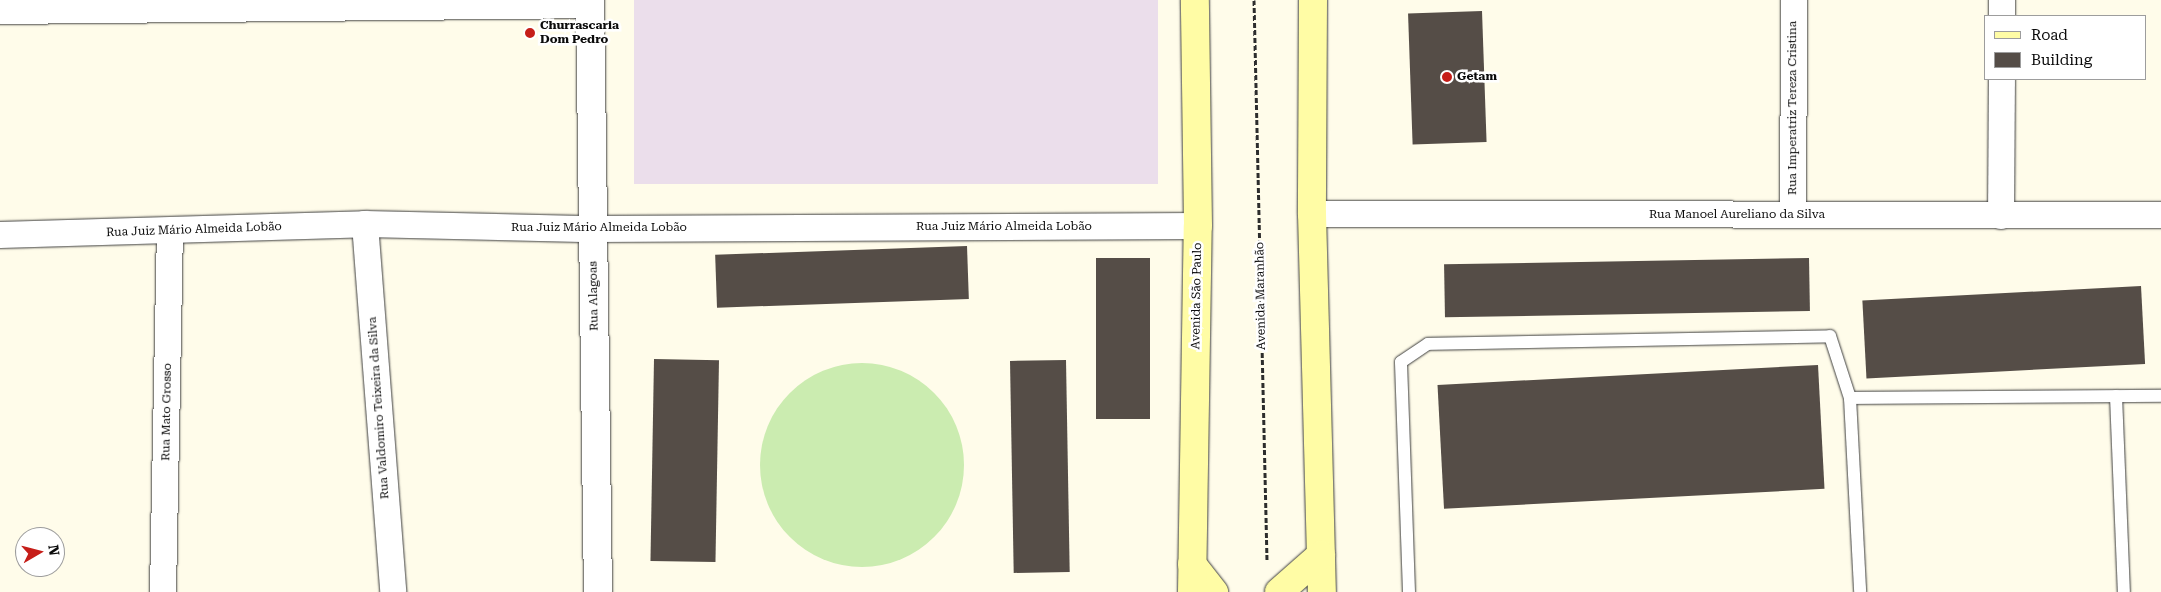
<!DOCTYPE html>
<meta charset="utf-8">
<style>
body{margin:0}
#map{position:relative;width:2161px;height:592px;overflow:hidden;background:#fffcea;font-family:"Roboto Serif",serif}
div>[style]{position:absolute}
.industrial>*{inset:0;background:#ebdeeb;transform-origin:0 0}
.green>*{inset:0;background:#cbecb0}
.round{border-radius:50%}
.building>*{inset:0;background:#554d47;transform-origin:0 0}
.path>*{height:3px;margin-top:-1.5px;transform-origin:0;background:repeating-linear-gradient(90deg,#2d2d2d 0 5px,transparent 0 7.5px)}
.roads{filter:drop-shadow(0 0 1px #3e3e3e) drop-shadow(0 0 1px #3e3e3e)}
.service>*{height:12px;margin:-6px;padding:0 6px;transform-origin:6px;border-radius:6px;background:#fff}
.minor>*{height:26px;margin:-13px;padding:0 13px;transform-origin:13px;border-radius:13px;background:#fff}
.tertiary>*{height:28px;margin:-14px;padding:0 14px;transform-origin:14px;border-radius:14px;background:#fff}
.secondary>*{height:28px;margin:-14px;padding:0 14px;transform-origin:14px;border-radius:14px;background:#fffca5}
.dots>*{width:14px;height:14px;translate:-50% -50%;box-sizing:border-box;border:2px solid #fff;border-radius:50%}
span{translate:-50% -50%;white-space:nowrap;text-align:center;line-height:1.15;-webkit-text-stroke:5px #fff;paint-order:stroke}
.poi-label{font-size:12px;color:#0b0b0b;font-weight:700}
.left{translate:0 -50%;text-align:left}
.street-label{font-size:12px;color:#0b0b0b}
.legend{position:absolute;left:1984px;top:15px;width:162px;height:65px;box-sizing:border-box;background:#fff;border:1px solid #9d9d9d;margin:0;padding:6px 9px;list-style:none;font-size:15px;color:#0b0b0b}
.legend li{display:flex;align-items:center;gap:10px;height:25px}
.legend b{width:25px;border:1px solid #9d9d9d}
.north{position:absolute;left:15px;top:527px;width:50px;height:50px;box-sizing:border-box;background:#fff;border:1px solid #9d9d9d;border-radius:50%;rotate:82deg;font-size:14px;font-weight:700;line-height:20px;text-align:center;color:#0b0b0b}
.north::after{content:'';display:block;margin:auto;width:18px;height:22px;background:#c61e19;clip-path:polygon(50% 0,100% 100%,50% 72%,0 100%)}
</style>
<div id="map">
<div class="industrial">
<div style="left:634px;top:0;width:524px;height:184px"></div>
</div>
<div class="green">
<div class="round" style="left:760px;top:363px;width:204px;height:204px"></div>
</div>
<div class="building">
<div style="left:1482px;top:11px;width:131px;height:74px;rotate:88deg"></div>
<div style="left:967px;top:246px;width:53px;height:252px;rotate:88deg"></div>
<div style="left:1096px;top:258px;width:54px;height:161px"></div>
<div style="left:1809px;top:258px;width:53px;height:365px;rotate:89deg"></div>
<div style="left:2141px;top:286px;width:78px;height:279px;rotate:87deg"></div>
<div style="left:654px;top:359px;width:65px;height:202px;rotate:1deg"></div>
<div style="left:1066px;top:360px;width:212px;height:56px;rotate:89deg"></div>
<div style="left:1818px;top:365px;width:124px;height:381px;rotate:87deg"></div>
</div>
<div class="path">
<div style="left:1254px;top:0;width:562px;rotate:88.67deg"></div>
</div>
<div class="roads">
<div class="service">
<div style="left:2116px;top:396px;width:196px;rotate:87.7deg"></div>
<div style="left:1850px;top:398px;width:194px;rotate:87deg"></div>
<div style="left:1409px;top:592px;width:230px;rotate:-92deg"></div>
<div style="left:1401px;top:362px;width:32px;rotate:-34deg"></div>
<div style="left:1428px;top:344px;width:402px;rotate:-1.1deg"></div>
<div style="left:1830px;top:336px;width:65px;rotate:72.1deg"></div>
<div style="left:1850px;top:398px;width:311px;rotate:-0.4deg"></div>
</div>
<div class="minor">
<div style="left:0;top:11px;width:590px;rotate:-0.58deg"></div>
<div style="left:2002px;top:16px;width:16px;rotate:-90deg"></div>
<div style="left:1312px;top:214px;width:849px;rotate:0.07deg"></div>
<div style="left:1793px;top:215px;width:215px;rotate:-89.7deg"></div>
<div style="left:2001px;top:216px;width:137px;rotate:-89.6deg"></div>
<div style="left:365px;top:224px;width:369px;rotate:85.6deg"></div>
<div style="left:0;top:235px;width:365px;rotate:-1.7deg"></div>
<div style="left:365px;top:224px;width:228px;rotate:1.3deg"></div>
<div style="left:593px;top:229px;width:605px;rotate:-0.28deg"></div>
<div style="left:163px;top:592px;width:361px;rotate:-88.9deg"></div>
</div>
<div class="tertiary">
<div style="left:590px;top:0;width:592px;rotate:89.23deg"></div>
</div>
<div class="secondary">
<div style="left:1313px;top:0;width:214px;rotate:90.3deg"></div>
<div style="left:1312px;top:214px;width:378px;rotate:88.5deg"></div>
<div style="left:1192px;top:564px;width:36px;rotate:52deg"></div>
<div style="left:1192px;top:592px;width:366px;rotate:-89.1deg"></div>
<div style="left:1198px;top:226px;width:226px;rotate:-90.8deg"></div>
<div style="left:1279px;top:592px;width:56px;rotate:-41.4deg"></div>
</div>
</div>
<div class="dots">
<div style="left:530px;top:33px;background:#c61e19"></div>
<div style="left:1447px;top:77px;background:#c61e19"></div>
</div>
<div class="poi-label">
<span class="left" style="left:540px;top:33px">Churrascaria<br>Dom Pedro</span>
<span class="left" style="left:1457px;top:77px">Getam</span>
</div>
<div class="street-label">
<span style="left:1793px;top:108px;rotate:-90deg">Rua Imperatriz Tereza Cristina</span>
<span style="left:1737px;top:215px">Rua Manoel Aureliano da Silva</span>
<span style="left:1004px;top:227px">Rua Juiz Mário Almeida Lobão</span>
<span style="left:599px;top:228px">Rua Juiz Mário Almeida Lobão</span>
<span style="left:194px;top:230px;rotate:-2deg">Rua Juiz Mário Almeida Lobão</span>
<span style="left:594px;top:296px;rotate:-91deg">Rua Alagoas</span>
<span style="left:1197px;top:296px;rotate:-89deg">Avenida São Paulo</span>
<span style="left:1261px;top:296px;rotate:-91deg">Avenida Maranhão</span>
<span style="left:379px;top:408px;rotate:-94deg">Rua Valdomiro Teixeira da Silva</span>
<span style="left:167px;top:412px;rotate:-89deg">Rua Mato Grosso</span>
</div>
<ul class="legend">
<li><b style="height:6px;background:#fffca5"></b>Road</li>
<li><b style="height:14px;background:#554d47"></b>Building</li>
</ul>
<div class="north">N</div>
</div>
